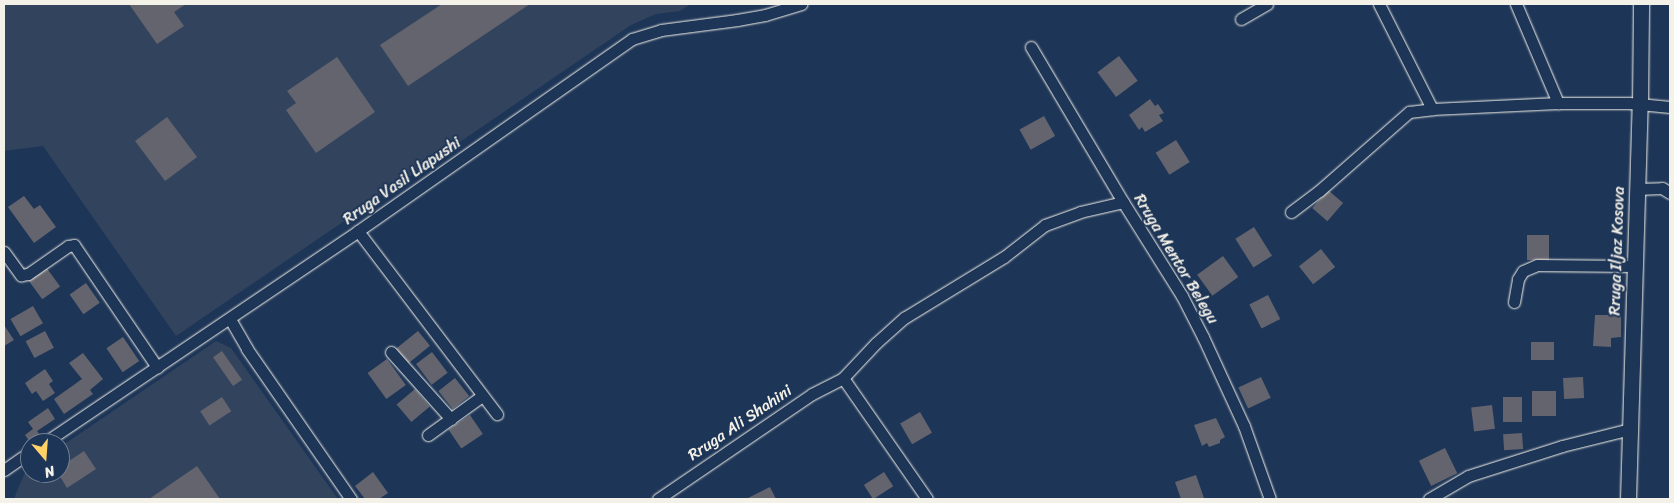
<!DOCTYPE html>
<style>
body{margin:0}
#map{position:relative;width:1674px;height:503px;overflow:hidden;background:#1d3557;font-family:Sriracha,sans-serif}
div>[style]{position:absolute}
.built>*{inset:0;background:#32435e}
.building>*{inset:0;background:#64646e;transform-origin:0 0}
.roads{filter:drop-shadow(0 0 1px #f4f1e8) drop-shadow(0 0 1px #f4f1e8)}
.minor>*{height:11px;margin:-5.5px;padding:0 5.5px;transform-origin:5.5px;border-radius:5.5px;background:#1d3557}
.tertiary>*{height:15px;margin:-7.5px;padding:0 7.5px;transform-origin:7.5px;border-radius:7.5px;background:#1d3557}
span{translate:-50% -50%;white-space:nowrap;text-align:center;line-height:1.15;-webkit-text-stroke:4px #1d3557;paint-order:stroke}
.street-label{font-size:16px;color:#f4f1e8}
.frame{position:absolute;inset:0;border:5px solid #f4f1e8;pointer-events:none}
.north{position:absolute;left:20px;top:433px;width:50px;height:50px;box-sizing:border-box;background:#1d3557;border:1px solid #738091;border-radius:50%;rotate:162deg;font-size:14px;font-weight:700;line-height:20px;text-align:center;color:#f4f1e8}
.north::after{content:'';display:block;margin:auto;width:18px;height:22px;background:#ffd166;clip-path:polygon(50% 0,100% 100%,50% 72%,0 100%)}
</style>
<div id="map">
<div class="built">
<div style="clip-path:polygon(4px 4px,691px 4px,680px 11px,656px 14px,631px 25px,176px 336px,43px 146px,4px 151px)"></div>
<div style="clip-path:polygon(216px 341px,231px 348px,338px 499px,15px 499px,15px 496px,26px 470px,30px 468px,30px 473px,60px 473px,60px 447px)"></div>
</div>
<div class="building">
<div style="clip-path:polygon(129px 4px,186px 4px,174px 12px,184px 26px,157px 44px)"></div>
<div style="clip-path:polygon(442px 4px,530px 4px,408px 86px,380px 45px)"></div>
<div style="left:1119px;top:56px;width:31px;height:27px;rotate:53deg"></div>
<div style="clip-path:polygon(337px 57px,375px 112px,316px 153px,286px 110px,296px 103px,287px 91px)"></div>
<div style="clip-path:polygon(1150px 99px,1155px 106px,1158px 104px,1164px 113px,1159px 115px,1163px 121px,1145px 132px,1142px 127px,1139px 130px,1129px 115px)"></div>
<div style="left:1044px;top:116px;width:23px;height:28px;rotate:61deg"></div>
<div style="left:167px;top:117px;width:50px;height:40px;rotate:53deg"></div>
<div style="left:1176px;top:140px;width:26px;height:24px;rotate:58deg"></div>
<div style="left:1328px;top:190px;width:20px;height:24px;rotate:41deg"></div>
<div style="clip-path:polygon(24px 196px,34px 209px,40px 205px,56px 227px,34px 243px,8px 207px)"></div>
<div style="left:1254px;top:227px;width:34px;height:22px;rotate:58deg"></div>
<div style="left:1527px;top:235px;width:22px;height:25px"></div>
<div style="left:1321px;top:249px;width:23px;height:28px;rotate:52deg"></div>
<div style="left:1223px;top:256px;width:26px;height:32px;rotate:54deg"></div>
<div style="left:46px;top:267px;width:24px;height:22px;rotate:54deg"></div>
<div style="left:86px;top:283px;width:24px;height:20px;rotate:55deg"></div>
<div style="left:1268px;top:295px;width:27px;height:21px;rotate:63deg"></div>
<div style="left:33px;top:306px;width:20px;height:26px;rotate:60deg"></div>
<div style="clip-path:polygon(1595px 315px,1621px 315px,1621px 337px,1611px 338px,1611px 347px,1593px 346px)"></div>
<div style="clip-path:polygon(4px 325px,14px 340px,4px 346px)"></div>
<div style="left:45px;top:331px;width:19px;height:22px;rotate:62deg"></div>
<div style="left:418px;top:331px;width:19px;height:28px;rotate:51deg"></div>
<div style="left:123px;top:337px;width:29px;height:20px;rotate:56deg"></div>
<div style="left:1531px;top:342px;width:23px;height:18px"></div>
<div style="left:222px;top:351px;width:35px;height:11px;rotate:55deg"></div>
<div style="left:432px;top:352px;width:26px;height:20px;rotate:53deg"></div>
<div style="clip-path:polygon(83px 353px,103px 379px,90px 390px,93px 394px,64px 414px,54px 399px,82px 379px,69px 363px)"></div>
<div style="left:387px;top:359px;width:32px;height:24px;rotate:54deg"></div>
<div style="clip-path:polygon(45px 369px,53px 381px,49px 384px,55px 393px,43px 401px,36px 391px,32px 394px,25px 383px)"></div>
<div style="left:1261px;top:377px;width:23px;height:25px;rotate:65deg"></div>
<div style="left:1583px;top:377px;width:21px;height:20px;rotate:87deg"></div>
<div style="left:455px;top:378px;width:23px;height:21px;rotate:52deg"></div>
<div style="left:415px;top:389px;width:23px;height:24px;rotate:50deg"></div>
<div style="left:1532px;top:391px;width:24px;height:25px"></div>
<div style="left:222px;top:397px;width:17px;height:26px;rotate:57deg"></div>
<div style="left:1503px;top:397px;width:19px;height:25px"></div>
<div style="left:1492px;top:405px;width:24px;height:21px;rotate:83deg"></div>
<div style="clip-path:polygon(48px 408px,55px 419px,37px 431px,40px 435px,30px 442px,25px 435px,33px 429px,28px 422px)"></div>
<div style="left:920px;top:412px;width:24px;height:23px;rotate:60deg"></div>
<div style="left:470px;top:415px;width:23px;height:26px;rotate:56deg"></div>
<div style="clip-path:polygon(1216px 418px,1225px 437px,1220px 440px,1220px 443px,1209px 447px,1207px 443px,1202px 446px,1194px 425px)"></div>
<div style="left:1522px;top:433px;width:16px;height:19px;rotate:86deg"></div>
<div style="left:1445px;top:448px;width:28px;height:29px;rotate:64deg"></div>
<div style="clip-path:polygon(84px 451px,96px 469px,67px 488px,58px 473px,60px 473px,60px 467px)"></div>
<div style="clip-path:polygon(197px 466px,220px 499px,149px 499px)"></div>
<div style="clip-path:polygon(373px 472px,388px 493px,379px 499px,365px 499px,355px 486px)"></div>
<div style="left:884px;top:472px;width:17px;height:24px;rotate:57deg"></div>
<div style="clip-path:polygon(1196px 475px,1204px 498px,1181px 499px,1175px 482px)"></div>
<div style="clip-path:polygon(770px 487px,776px 499px,746px 499px)"></div>
</div>
<div class="roads">
<div class="minor">
<div style="left:1379px;top:4px;width:118px;rotate:63.2deg"></div>
<div style="left:1516px;top:4px;width:108px;rotate:67deg"></div>
<div style="left:1241px;top:19px;width:30px;rotate:-30deg"></div>
<div style="left:1031px;top:47px;width:180px;rotate:59.3deg"></div>
<div style="left:1123px;top:202px;width:111px;rotate:57.9deg"></div>
<div style="left:1182px;top:296px;width:46px;rotate:62.9deg"></div>
<div style="left:1203px;top:337px;width:98px;rotate:65.3deg"></div>
<div style="left:1244px;top:426px;width:77px;rotate:70.4deg"></div>
<div style="left:1637px;top:189px;width:25px;rotate:-2deg"></div>
<div style="left:1662px;top:188px;width:9px;rotate:32deg"></div>
<div style="left:1291px;top:212px;width:35px;rotate:-37deg"></div>
<div style="left:1319px;top:191px;width:120px;rotate:-41.3deg"></div>
<div style="left:1409px;top:112px;width:23px;rotate:-7deg"></div>
<div style="left:1432px;top:109px;width:126px;rotate:-2.7deg"></div>
<div style="left:1558px;top:103px;width:71px"></div>
<div style="left:1629px;top:103px;width:41px;rotate:5.6deg"></div>
<div style="left:358px;top:231px;width:230px;rotate:52.8deg"></div>
<div style="left:4px;top:252px;width:29px;rotate:54deg"></div>
<div style="left:21px;top:275px;width:7px;rotate:-8deg"></div>
<div style="left:28px;top:274px;width:49px;rotate:-35deg"></div>
<div style="left:68px;top:246px;width:6px;rotate:-9deg"></div>
<div style="left:74px;top:245px;width:148px;rotate:55.8deg"></div>
<div style="left:1514px;top:302px;width:23px;rotate:-80deg"></div>
<div style="left:1518px;top:279px;width:9px;rotate:-58deg"></div>
<div style="left:1523px;top:271px;width:15px;rotate:-23deg"></div>
<div style="left:1537px;top:265px;width:97px;rotate:0.6deg"></div>
<div style="left:230px;top:319px;width:34px;rotate:60deg"></div>
<div style="left:247px;top:349px;width:183px;rotate:55.3deg"></div>
<div style="left:391px;top:352px;width:90px;rotate:48.2deg"></div>
<div style="left:843px;top:378px;width:147px;rotate:55.2deg"></div>
<div style="left:428px;top:435px;width:67px;rotate:-35.8deg"></div>
<div style="left:44px;top:443px;width:379px;rotate:-34deg"></div>
<div style="left:358px;top:231px;width:335px;rotate:-35deg"></div>
<div style="left:632px;top:39px;width:30px;rotate:-17deg"></div>
<div style="left:661px;top:30px;width:77px;rotate:-7.5deg"></div>
<div style="left:737px;top:20px;width:28px;rotate:-10deg"></div>
<div style="left:765px;top:15px;width:38px;rotate:-17deg"></div>
<div style="left:4px;top:470px;width:32px;rotate:-35deg"></div>
<div style="left:658px;top:499px;width:186px;rotate:-34.3deg"></div>
<div style="left:812px;top:394px;width:35px;rotate:-27deg"></div>
<div style="left:843px;top:378px;width:48px;rotate:-46.7deg"></div>
<div style="left:876px;top:343px;width:38px;rotate:-42deg"></div>
<div style="left:904px;top:318px;width:117px;rotate:-31.4deg"></div>
<div style="left:1004px;top:257px;width:52px;rotate:-38deg"></div>
<div style="left:1045px;top:225px;width:37px;rotate:-20deg"></div>
<div style="left:1080px;top:212px;width:44px;rotate:-13.1deg"></div>
<div style="left:1429px;top:499px;width:45px;rotate:-30.5deg"></div>
<div style="left:1468px;top:476px;width:99px;rotate:-17.7deg"></div>
<div style="left:1562px;top:446px;width:70px;rotate:-14deg"></div>
</div>
<div class="tertiary">
<div style="left:1628px;top:499px;width:395px;rotate:-88.3deg"></div>
<div style="left:1640px;top:104px;width:100px;rotate:-89.4deg"></div>
</div>
</div>
<div class="street-label">
<span style="left:402px;top:181px;rotate:-35deg">Rruga Vasil Llapushi</span>
<span style="left:1617px;top:251px;rotate:-88deg">Rruga Iljaz Kosova</span>
<span style="left:1176px;top:259px;rotate:59deg">Rruga Mentor Belegu</span>
<span style="left:740px;top:423px;rotate:-34deg">Rruga Ali Shahini</span>
</div>
<div class="frame"></div>
<div class="north">N</div>
</div>
